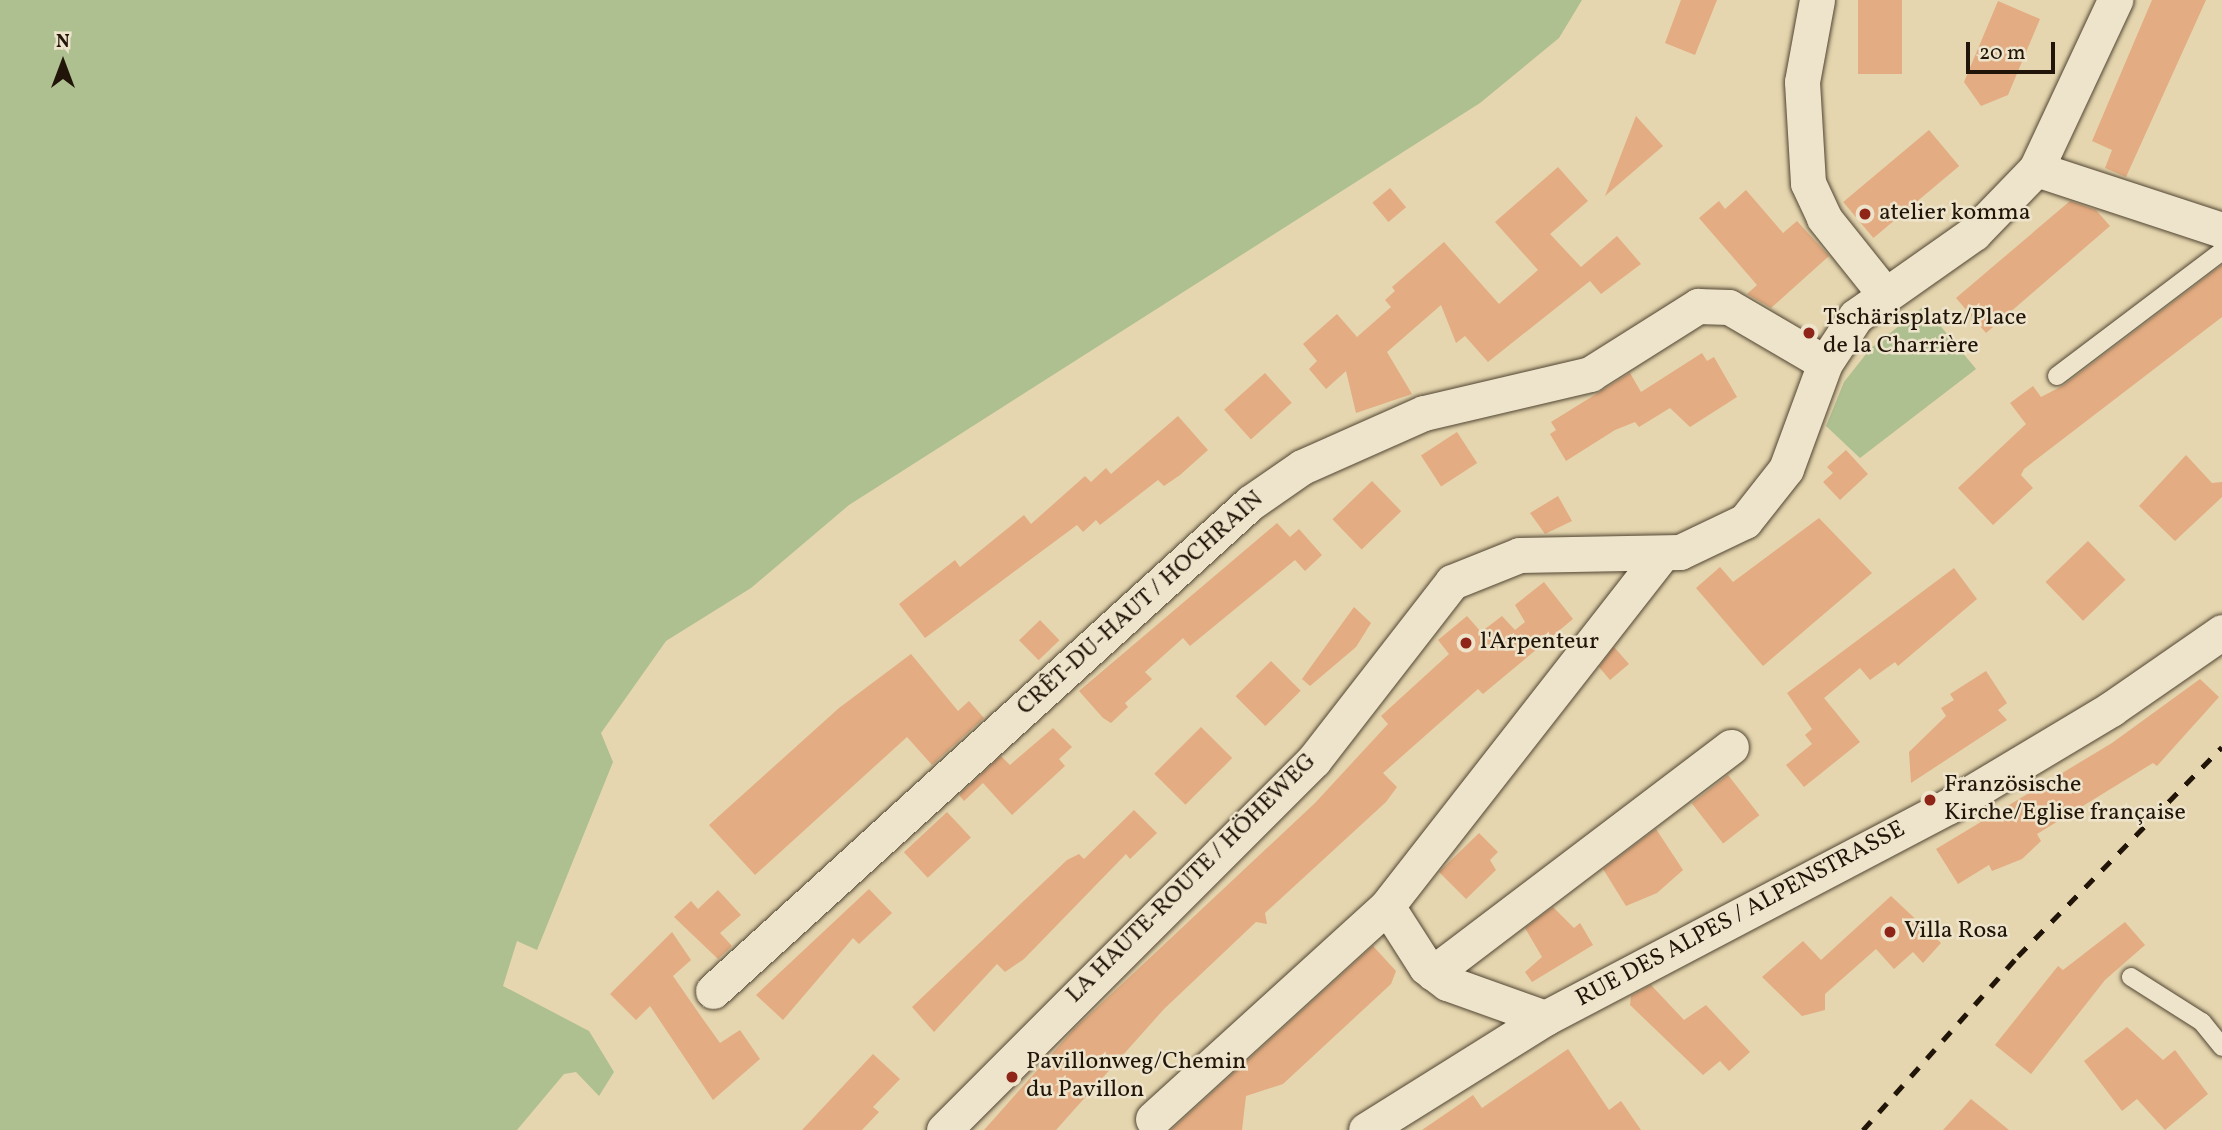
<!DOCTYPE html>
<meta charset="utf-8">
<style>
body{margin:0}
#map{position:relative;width:2222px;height:1130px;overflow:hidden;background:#e5d6af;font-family:Vollkorn,serif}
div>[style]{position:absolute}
.green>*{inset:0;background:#aebf90}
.building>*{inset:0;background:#e3ac82;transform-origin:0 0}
.roads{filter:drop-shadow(0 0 2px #514532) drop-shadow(0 0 2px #514532)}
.service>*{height:18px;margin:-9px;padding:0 9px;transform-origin:9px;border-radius:9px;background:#eee4cb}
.minor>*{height:35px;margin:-17.5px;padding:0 17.5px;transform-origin:17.5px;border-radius:17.5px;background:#eee4cb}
.rail>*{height:5px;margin-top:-2.5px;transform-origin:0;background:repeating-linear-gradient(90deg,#201508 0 12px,transparent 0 24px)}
.dots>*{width:19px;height:19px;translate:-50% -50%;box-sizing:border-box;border:4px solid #eee4cb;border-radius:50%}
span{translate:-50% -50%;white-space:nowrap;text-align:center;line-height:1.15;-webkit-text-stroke:5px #eee4cb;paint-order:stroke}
.poi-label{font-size:24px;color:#201508}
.left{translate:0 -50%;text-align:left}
.street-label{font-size:24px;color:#201508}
.north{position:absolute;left:28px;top:28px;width:70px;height:70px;-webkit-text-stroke:5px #eee4cb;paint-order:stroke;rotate:0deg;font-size:19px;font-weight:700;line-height:28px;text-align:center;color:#201508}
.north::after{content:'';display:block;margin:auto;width:24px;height:32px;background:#201508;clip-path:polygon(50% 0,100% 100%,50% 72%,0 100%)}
.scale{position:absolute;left:1966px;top:42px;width:89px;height:32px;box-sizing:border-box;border:4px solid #201508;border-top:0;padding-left:9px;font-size:21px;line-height:24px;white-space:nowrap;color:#201508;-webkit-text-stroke:5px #eee4cb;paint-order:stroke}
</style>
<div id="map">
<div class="green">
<div style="clip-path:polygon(0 0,1582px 0,1559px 38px,1480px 103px,849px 505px,751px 588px,666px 641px,601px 733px,613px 762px,537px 950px,517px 941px,503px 986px,589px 1031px,614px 1072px,599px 1096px,576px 1072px,564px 1074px,517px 1130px,0 1130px)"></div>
<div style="clip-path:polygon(1924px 306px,1976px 369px,1860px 458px,1826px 426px,1844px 382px,1870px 349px)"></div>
</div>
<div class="building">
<div style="clip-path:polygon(1681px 0,1717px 0,1695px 55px,1665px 43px)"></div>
<div style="left:1858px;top:0;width:44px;height:74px"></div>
<div style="clip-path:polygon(2152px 0,2206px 0,2126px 177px,2105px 168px,2112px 150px,2092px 141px)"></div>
<div style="clip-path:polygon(1998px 1px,2040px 19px,2008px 95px,1981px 106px,1964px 82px)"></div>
<div style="clip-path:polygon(1636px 116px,1663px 146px,1605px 196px)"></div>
<div style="left:1929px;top:130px;width:47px;height:112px;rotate:50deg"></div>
<div style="clip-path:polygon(1558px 167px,1588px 201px,1550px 234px,1581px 267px,1617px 236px,1641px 264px,1601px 294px,1590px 281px,1488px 362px,1465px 336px,1456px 343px,1441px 305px,1387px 352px,1412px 394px,1356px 413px,1346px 371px,1326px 389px,1309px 369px,1317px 361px,1303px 344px,1337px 314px,1357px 337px,1391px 307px,1385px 300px,1395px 291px,1392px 287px,1444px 242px,1499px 304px,1538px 270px,1495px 222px)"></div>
<div style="left:1390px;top:188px;width:25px;height:23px;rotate:50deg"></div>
<div style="clip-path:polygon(1746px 190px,1783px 233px,1797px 221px,1829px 256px,1771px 308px,1747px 294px,1757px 285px,1699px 218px,1719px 201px,1725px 209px)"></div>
<div style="clip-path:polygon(2070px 201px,2096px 210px,2110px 226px,1986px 333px,1956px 298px)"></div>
<div style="clip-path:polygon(2222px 265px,2222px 317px,2024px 469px,2021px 475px,2033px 488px,1993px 525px,1958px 488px,2026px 424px,2010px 403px,2033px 386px,2041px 397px,2064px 385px)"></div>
<div style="clip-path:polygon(1702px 353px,1707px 361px,1714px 357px,1737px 397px,1690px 427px,1670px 408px,1639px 427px,1635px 422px,1615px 430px,1566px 461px,1550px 434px,1556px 430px,1551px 422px,1630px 373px,1641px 392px)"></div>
<div style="left:1265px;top:373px;width:40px;height:55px;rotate:48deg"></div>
<div style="clip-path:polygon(1178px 416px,1208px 450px,1180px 475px,1164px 486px,1158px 480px,1100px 525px,1096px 520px,1083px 532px,1077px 525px,925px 638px,899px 604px,955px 560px,960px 567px,1024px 515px,1031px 524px,1085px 476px,1091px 482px,1106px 468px,1111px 474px)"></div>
<div style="left:1457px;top:432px;width:37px;height:43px;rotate:57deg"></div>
<div style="clip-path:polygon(1846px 450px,1868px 474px,1840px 500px,1823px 482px,1833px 473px,1827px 467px)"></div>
<div style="clip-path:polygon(2186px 455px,2212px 483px,2222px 482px,2222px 497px,2175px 541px,2139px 506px)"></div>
<div style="left:1372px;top:481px;width:42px;height:55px;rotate:46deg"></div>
<div style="clip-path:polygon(1558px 496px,1572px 521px,1545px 534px,1530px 513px)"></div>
<div style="clip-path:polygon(1819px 518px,1872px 573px,1763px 666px,1696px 588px,1720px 567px,1733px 582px)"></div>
<div style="clip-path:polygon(1277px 523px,1290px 537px,1299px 529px,1322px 555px,1305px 571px,1295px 560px,1190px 646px,1183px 638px,1145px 672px,1152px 679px,1125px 703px,1128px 707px,1111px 723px,1103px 718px,1079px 691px)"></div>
<div style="left:2088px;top:541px;width:54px;height:59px;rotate:46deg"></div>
<div style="clip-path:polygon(1954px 568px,1977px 599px,1898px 666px,1895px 662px,1870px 680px,1860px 668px,1824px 698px,1860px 742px,1804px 787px,1786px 765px,1812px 744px,1805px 735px,1812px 729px,1787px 693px)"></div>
<div style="clip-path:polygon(1544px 582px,1573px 619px,1483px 694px,1478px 689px,1383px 773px,1397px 787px,1386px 802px,1265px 913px,1267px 924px,1256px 922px,1164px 1009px,1056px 1130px,984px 1130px,1074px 1029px,1315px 803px,1388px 724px,1381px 716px,1449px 654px,1438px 640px,1467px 616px,1481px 632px,1502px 616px,1515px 630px,1525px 622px,1515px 605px)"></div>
<div style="clip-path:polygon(1354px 607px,1371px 623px,1356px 647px,1310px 686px,1302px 679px)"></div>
<div style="left:1040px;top:620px;width:28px;height:29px;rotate:46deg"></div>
<div style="clip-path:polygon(1614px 647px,1629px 664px,1610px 680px,1599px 667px)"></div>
<div style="clip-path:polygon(911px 654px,958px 711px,969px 701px,984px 718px,932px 765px,907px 737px,755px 875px,709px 825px,839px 708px)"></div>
<div style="left:1271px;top:661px;width:42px;height:50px;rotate:45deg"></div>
<div style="clip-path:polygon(1986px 671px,2007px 703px,1998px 710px,2007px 720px,1911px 783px,1909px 752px,1946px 716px,1941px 708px,1954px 700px,1950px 694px)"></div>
<div style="clip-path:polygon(2200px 679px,2219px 697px,2157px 766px,2153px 763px,2037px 834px,2041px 841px,2022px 859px,1992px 871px,1989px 865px,1958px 884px,1936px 849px,2112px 743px)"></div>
<div style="left:1201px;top:727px;width:44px;height:66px;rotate:45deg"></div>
<div style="clip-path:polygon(1053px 728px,1072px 747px,1059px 759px,1065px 766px,1012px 815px,983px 783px,964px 801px,959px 795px,1001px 756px,1010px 765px)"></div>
<div style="left:1728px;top:775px;width:51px;height:46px;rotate:52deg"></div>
<div style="clip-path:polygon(1134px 810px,1157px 833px,1130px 859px,1126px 854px,1024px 959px,1005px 972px,997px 964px,934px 1032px,912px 1007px,1067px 860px,1079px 854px,1084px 859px)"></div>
<div style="left:947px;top:812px;width:35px;height:59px;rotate:47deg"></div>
<div style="clip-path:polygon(1656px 829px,1683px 870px,1657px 893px,1626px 906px,1603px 869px)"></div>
<div style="clip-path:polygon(1479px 833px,1498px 852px,1490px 860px,1496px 870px,1466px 899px,1439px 872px)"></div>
<div style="clip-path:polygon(869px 889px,892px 913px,859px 944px,853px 938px,783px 1020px,756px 995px)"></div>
<div style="clip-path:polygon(718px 890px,741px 915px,720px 933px,732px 946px,718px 959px,674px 917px,691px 901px,698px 909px)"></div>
<div style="clip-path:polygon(1891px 896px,1941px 943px,1923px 963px,1913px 952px,1894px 969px,1876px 949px,1825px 994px,1825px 1010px,1802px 1016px,1762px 977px,1803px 941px,1821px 960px)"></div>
<div style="clip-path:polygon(1553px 907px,1574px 928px,1580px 923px,1593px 945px,1532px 982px,1525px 972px,1542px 957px,1525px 928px)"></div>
<div style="clip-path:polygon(2125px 922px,2145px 945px,2105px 980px,2031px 1074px,1995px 1045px,2058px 966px,2063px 970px)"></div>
<div style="clip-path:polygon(672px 932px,691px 960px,673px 976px,700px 1015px,720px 1043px,740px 1030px,760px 1059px,713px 1100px,650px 1006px,636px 1020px,610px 994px)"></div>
<div style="clip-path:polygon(1373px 946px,1396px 971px,1391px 984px,1283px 1084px,1246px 1096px,1242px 1130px,1171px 1130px)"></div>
<div style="clip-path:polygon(1651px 985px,1684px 1020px,1706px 1005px,1750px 1052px,1729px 1071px,1720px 1061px,1703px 1075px,1630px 1005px,1631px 996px)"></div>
<div style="clip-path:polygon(2127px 1027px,2163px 1060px,2175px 1050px,2208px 1094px,2165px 1130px,2137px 1099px,2122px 1111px,2084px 1061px)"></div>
<div style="clip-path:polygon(1568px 1049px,1609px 1110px,1621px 1101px,1641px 1130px,1422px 1130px,1473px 1095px,1482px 1108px)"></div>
<div style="clip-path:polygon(873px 1054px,900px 1079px,873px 1107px,879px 1112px,862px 1130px,802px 1130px)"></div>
<div style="clip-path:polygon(1971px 1099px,2009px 1130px,1943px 1130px)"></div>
</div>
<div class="roads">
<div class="service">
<div style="left:2057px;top:376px;width:207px;rotate:-37.1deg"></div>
<div style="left:2131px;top:977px;width:84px;rotate:32.4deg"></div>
<div style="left:2202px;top:1022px;width:32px;rotate:51deg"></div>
</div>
<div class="minor">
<div style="left:1817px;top:0;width:83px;rotate:100.4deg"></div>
<div style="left:1802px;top:82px;width:101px;rotate:86.6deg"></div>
<div style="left:1808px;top:183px;width:38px;rotate:65deg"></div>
<div style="left:1824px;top:218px;width:95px;rotate:51.4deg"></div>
<div style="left:2036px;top:169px;width:196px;rotate:18.2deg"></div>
<div style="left:1433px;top:973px;width:374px;rotate:-37.2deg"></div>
<div style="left:713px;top:991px;width:726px;rotate:-42.26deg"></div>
<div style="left:1250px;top:503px;width:63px;rotate:-34.7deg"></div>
<div style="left:1302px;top:467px;width:133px;rotate:-23.9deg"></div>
<div style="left:1424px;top:413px;width:171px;rotate:-13.2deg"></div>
<div style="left:1590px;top:374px;width:128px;rotate:-32.2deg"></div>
<div style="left:1698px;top:306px;width:31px;rotate:2deg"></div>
<div style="left:1729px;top:307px;width:111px;rotate:30.3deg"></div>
<div style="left:1545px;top:1018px;width:104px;rotate:-160.3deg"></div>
<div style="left:1447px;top:983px;width:26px;rotate:-143deg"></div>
<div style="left:1426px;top:967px;width:72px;rotate:-122.6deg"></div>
<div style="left:1387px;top:906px;width:444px;rotate:-52deg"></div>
<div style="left:1153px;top:1119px;width:316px;rotate:-42.3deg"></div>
<div style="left:944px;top:1130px;width:523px;rotate:-45deg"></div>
<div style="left:1314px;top:760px;width:225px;rotate:-52.2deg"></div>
<div style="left:1452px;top:582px;width:72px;rotate:-21.9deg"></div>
<div style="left:1519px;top:555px;width:161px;rotate:-1.1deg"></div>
<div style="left:1680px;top:552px;width:72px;rotate:-25.5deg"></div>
<div style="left:1745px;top:521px;width:66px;rotate:-51.7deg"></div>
<div style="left:1786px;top:469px;width:113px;rotate:-69.8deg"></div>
<div style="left:1825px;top:363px;width:56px;rotate:-56.6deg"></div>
<div style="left:1856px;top:316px;width:144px;rotate:-35.1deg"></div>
<div style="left:1974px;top:233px;width:89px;rotate:-45.9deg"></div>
<div style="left:2036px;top:169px;width:187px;rotate:-64.9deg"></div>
<div style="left:1366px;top:1130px;width:211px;rotate:-32deg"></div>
<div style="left:1545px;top:1018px;width:456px;rotate:-27.7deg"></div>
<div style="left:1949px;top:806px;width:189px;rotate:-30.9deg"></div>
<div style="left:2111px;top:709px;width:135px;rotate:-34.7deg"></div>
</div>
</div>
<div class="rail">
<div style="left:1863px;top:1130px;width:233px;rotate:-48.3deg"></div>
<div style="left:2018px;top:956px;width:292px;rotate:-45.7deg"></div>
</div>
<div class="dots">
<div style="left:1865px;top:214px;background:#8f2418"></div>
<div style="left:1809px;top:333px;background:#8f2418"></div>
<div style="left:1466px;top:643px;background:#8f2418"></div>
<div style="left:1930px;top:800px;background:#8f2418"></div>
<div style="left:1890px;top:932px;background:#8f2418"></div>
<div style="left:1012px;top:1077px;background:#8f2418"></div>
</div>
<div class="poi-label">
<span class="left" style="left:1879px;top:214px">atelier komma</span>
<span class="left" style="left:1823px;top:333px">Tschärisplatz/Place<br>de la Charrière</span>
<span class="left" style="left:1480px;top:643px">l'Arpenteur</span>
<span class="left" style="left:1944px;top:800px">Französische<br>Kirche/Eglise française</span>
<span class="left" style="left:1904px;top:932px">Villa Rosa</span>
<span class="left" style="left:1026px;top:1077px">Pavillonweg/Chemin<br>du Pavillon</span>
</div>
<div class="street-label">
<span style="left:1141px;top:604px;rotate:-42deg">CRÊT-DU-HAUT / HOCHRAIN</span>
<span style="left:1192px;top:879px;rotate:-45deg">LA HAUTE-ROUTE / HÖHEWEG</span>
<span style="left:1741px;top:915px;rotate:-28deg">RUE DES ALPES / ALPENSTRASSE</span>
</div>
<div class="north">N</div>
<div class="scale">20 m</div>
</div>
